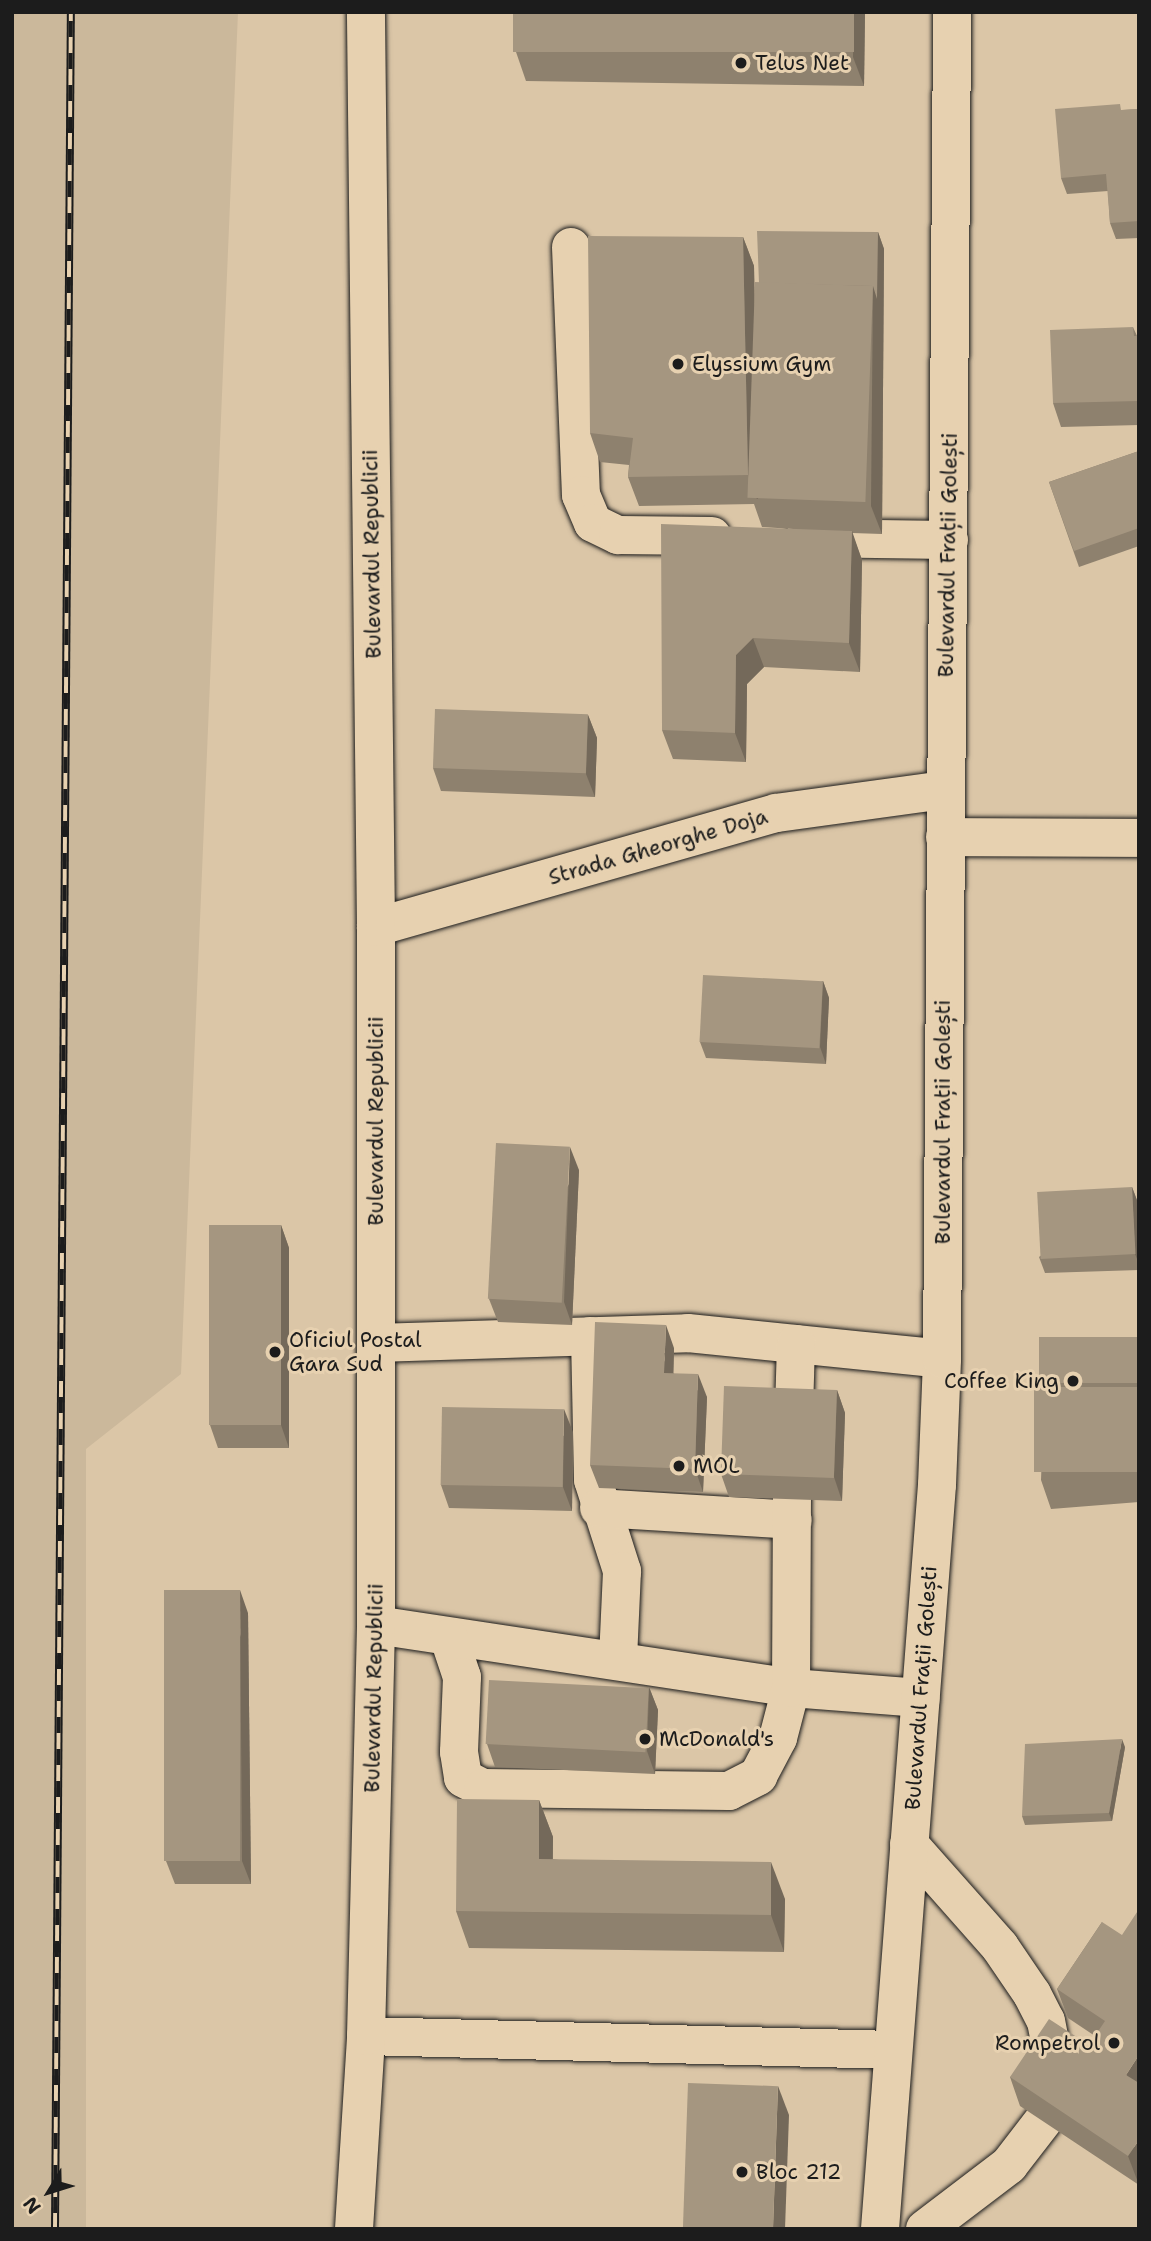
<!DOCTYPE html>
<meta charset="utf-8">
<style>
body{margin:0}
#map{position:relative;width:1151px;height:2241px;overflow:hidden;background:#dbc6a7;font-family:"Shantell Sans",sans-serif}
div>[style]{position:absolute}
.built>*{inset:0;background:#cbb89b}
.roads{filter:drop-shadow(0 0 2px #1c1c1c) drop-shadow(0 0 2px #1c1c1c)}
.minor>*{height:38px;margin:-19px;padding:0 19px;transform-origin:19px;border-radius:19px;background:#e7d1b0}
.major>*{height:38px;margin:-19px;padding:0 19px;transform-origin:19px;border-radius:19px;background:#e7d1b0}
.rail>*{height:8px;margin-top:-4px;transform-origin:0;background:repeating-linear-gradient(90deg,#e7d1b0 0 16px,#1c1c1c 0 32px);box-sizing:border-box;border-block:2px solid #1c1c1c}
.wall>*{inset:0;background:#8e816e}
.shaded-wall>*{inset:0;background:#74695a}
.building>*{inset:0;background:#a59680;transform-origin:0 0}
.dots>*{width:19px;height:19px;translate:-50% -50%;box-sizing:border-box;border:4px solid #e7d1b0;border-radius:50%}
span{translate:-50% -50%;white-space:nowrap;text-align:center;line-height:1.15;-webkit-text-stroke:6px #e7d1b0;paint-order:stroke}
.poi-label{font-size:21px;color:#1c1c1c}
.left{translate:0 -50%;text-align:left}
.right{translate:-100% -50%;text-align:right}
.street-label{font-size:21px;color:#1c1c1c}
.frame{position:absolute;inset:0;border:14px solid #1c1c1c;pointer-events:none}
.north{position:absolute;left:14px;top:2157px;width:70px;height:70px;-webkit-text-stroke:5px #e7d1b0;paint-order:stroke;rotate:232deg;font-size:19px;font-weight:700;line-height:28px;text-align:center;color:#1c1c1c}
.north::after{content:'';display:block;margin:auto;width:24px;height:32px;background:#1c1c1c;clip-path:polygon(50% 0,100% 100%,50% 72%,0 100%)}
</style>
<div id="map">
<div class="built">
<div style="clip-path:polygon(12px 12px,238px 12px,181px 1374px,86px 1449px,86px 2229px,12px 2229px)"></div>
</div>
<div class="roads">
<div class="minor">
<div style="left:571px;top:247px;width:248px;rotate:87.7deg"></div>
<div style="left:581px;top:495px;width:30px;rotate:67deg"></div>
<div style="left:593px;top:523px;width:28px;rotate:26deg"></div>
<div style="left:618px;top:535px;width:94px;rotate:0.6deg"></div>
<div style="left:804px;top:538px;width:145px;rotate:0.8deg"></div>
<div style="left:945px;top:837px;width:194px;rotate:0.3deg"></div>
<div style="left:376px;top:927px;width:416px;rotate:-15.9deg"></div>
<div style="left:776px;top:813px;width:171px;rotate:-7.8deg"></div>
<div style="left:590px;top:1336px;width:144px;rotate:88.8deg"></div>
<div style="left:593px;top:1480px;width:96px;rotate:72.3deg"></div>
<div style="left:622px;top:1571px;width:89px;rotate:92.6deg"></div>
<div style="left:376px;top:1343px;width:312px;rotate:-1.8deg"></div>
<div style="left:688px;top:1333px;width:255px;rotate:5.8deg"></div>
<div style="left:794px;top:1411px;width:67px;rotate:-88.3deg"></div>
<div style="left:599px;top:1508px;width:194px;rotate:3.5deg"></div>
<div style="left:376px;top:1625px;width:420px;rotate:8.6deg"></div>
<div style="left:791px;top:1688px;width:130px;rotate:4.4deg"></div>
<div style="left:449px;top:1638px;width:41px;rotate:71.6deg"></div>
<div style="left:462px;top:1677px;width:75px;rotate:92.3deg"></div>
<div style="left:459px;top:1752px;width:26px;rotate:81deg"></div>
<div style="left:463px;top:1778px;width:22px;rotate:27deg"></div>
<div style="left:483px;top:1788px;width:246px;rotate:0.7deg"></div>
<div style="left:729px;top:1791px;width:33px;rotate:-27deg"></div>
<div style="left:758px;top:1776px;width:43px;rotate:-62.2deg"></div>
<div style="left:778px;top:1738px;width:52px;rotate:-75.4deg"></div>
<div style="left:791px;top:1688px;width:190px;rotate:-89.7deg"></div>
<div style="left:909px;top:1844px;width:137px;rotate:48.5deg"></div>
<div style="left:1000px;top:1947px;width:57px;rotate:55.8deg"></div>
<div style="left:1032px;top:1994px;width:30px;rotate:63deg"></div>
<div style="left:1046px;top:2021px;width:37px;rotate:79deg"></div>
<div style="left:925px;top:2229px;width:106px;rotate:-37.3deg"></div>
<div style="left:1009px;top:2165px;width:56px;rotate:-52.3deg"></div>
</div>
<div class="major">
<div style="left:366px;top:2036px;width:527px;rotate:1.52deg"></div>
<div style="left:354px;top:2229px;width:193px;rotate:-86.4deg"></div>
<div style="left:366px;top:2036px;width:411px;rotate:-88.6deg"></div>
<div style="left:376px;top:1625px;width:698px;rotate:-90deg"></div>
<div style="left:376px;top:927px;width:915px;rotate:-90.63deg"></div>
<div style="left:880px;top:2229px;width:746px;rotate:-85.62deg"></div>
<div style="left:937px;top:1485px;width:126px;rotate:-87.7deg"></div>
<div style="left:942px;top:1359px;width:1347px;rotate:-89.57deg"></div>
</div>
</div>
<div class="rail">
<div style="left:55px;top:2229px;width:2217px;rotate:-89.59deg"></div>
</div>
<div class="wall">
<div style="clip-path:polygon(513px 12px,865px 12px,864px 86px,526px 81px,516px 52px)"></div>
<div style="clip-path:polygon(1139px 109px,1139px 238px,1116px 239px,1110px 223px,1108px 191px,1067px 194px,1061px 178px,1123px 110px)"></div>
<div style="clip-path:polygon(878px 232px,884px 249px,882px 534px,852px 533px,862px 560px,860px 672px,764px 667px,747px 684px,746px 762px,673px 759px,662px 730px,793px 529px,762px 527px,754px 504px,639px 506px,628px 477px,629px 465px,600px 462px,590px 433px,743px 237px,754px 266px,755px 319px,759px 283px)"></div>
<div style="clip-path:polygon(1133px 327px,1137px 336px,1139px 336px,1139px 425px,1061px 427px,1053px 403px)"></div>
<div style="clip-path:polygon(1139px 451px,1139px 546px,1079px 567px,1049px 482px)"></div>
<div style="clip-path:polygon(588px 715px,597px 738px,595px 797px,441px 791px,433px 768px)"></div>
<div style="clip-path:polygon(823px 981px,829px 998px,826px 1064px,706px 1058px,700px 1042px)"></div>
<div style="clip-path:polygon(579px 1170px,572px 1325px,498px 1322px,489px 1299px)"></div>
<div style="clip-path:polygon(1132px 1187px,1138px 1203px,1139px 1270px,1045px 1273px,1039px 1257px)"></div>
<div style="clip-path:polygon(281px 1225px,289px 1248px,289px 1448px,218px 1448px,210px 1425px)"></div>
<div style="clip-path:polygon(1139px 1337px,1139px 1502px,1051px 1509px,1041px 1480px,1044px 1395px,1041px 1388px)"></div>
<div style="clip-path:polygon(674px 1348px,673px 1373px,707px 1397px,703px 1492px,599px 1488px,590px 1465px)"></div>
<div style="clip-path:polygon(837px 1390px,845px 1413px,842px 1501px,729px 1497px,721px 1474px)"></div>
<div style="clip-path:polygon(573px 1432px,572px 1511px,449px 1508px,441px 1485px)"></div>
<div style="clip-path:polygon(248px 1613px,251px 1884px,175px 1884px,166px 1861px)"></div>
<div style="clip-path:polygon(649px 1687px,658px 1710px,655px 1774px,495px 1767px,487px 1744px)"></div>
<div style="clip-path:polygon(1125px 1747px,1112px 1821px,1025px 1825px,1022px 1816px)"></div>
<div style="clip-path:polygon(539px 1800px,553px 1837px,553px 1859px,785px 1899px,784px 1952px,469px 1948px,456px 1911px)"></div>
<div style="clip-path:polygon(1102px 1922px,1139px 2185px,1020px 2106px,1010px 2077px,1089px 2045px,1095px 2036px,1068px 2018px,1057px 1989px)"></div>
</div>
<div class="shaded-wall">
<div style="clip-path:polygon(854px 12px,865px 12px,864px 86px,853px 57px)"></div>
<div style="clip-path:polygon(878px 232px,884px 249px,882px 534px,871px 506px,873px 286px)"></div>
<div style="clip-path:polygon(743px 237px,754px 266px,758px 499px,756px 498px,748px 475px)"></div>
<div style="clip-path:polygon(852px 531px,862px 560px,860px 672px,849px 643px)"></div>
<div style="clip-path:polygon(753px 638px,764px 667px,747px 684px,746px 762px,735px 733px,736px 655px)"></div>
<div style="clip-path:polygon(588px 715px,597px 738px,595px 797px,586px 774px)"></div>
<div style="clip-path:polygon(823px 981px,829px 998px,826px 1064px,820px 1047px)"></div>
<div style="clip-path:polygon(570px 1147px,579px 1170px,572px 1325px,564px 1302px)"></div>
<div style="clip-path:polygon(1132px 1187px,1138px 1203px,1139px 1264px,1135px 1254px)"></div>
<div style="clip-path:polygon(281px 1225px,289px 1248px,289px 1448px,281px 1425px)"></div>
<div style="clip-path:polygon(666px 1325px,674px 1348px,673px 1396px,664px 1373px)"></div>
<div style="clip-path:polygon(698px 1374px,707px 1397px,703px 1492px,695px 1469px)"></div>
<div style="clip-path:polygon(837px 1390px,845px 1413px,842px 1501px,834px 1477px)"></div>
<div style="clip-path:polygon(564px 1409px,573px 1432px,572px 1511px,563px 1487px)"></div>
<div style="clip-path:polygon(240px 1590px,248px 1613px,251px 1884px,242px 1861px)"></div>
<div style="clip-path:polygon(649px 1687px,658px 1710px,655px 1774px,647px 1751px)"></div>
<div style="clip-path:polygon(1122px 1739px,1125px 1747px,1112px 1821px,1109px 1813px)"></div>
<div style="clip-path:polygon(539px 1800px,553px 1837px,552px 1896px,539px 1859px)"></div>
<div style="clip-path:polygon(771px 1862px,785px 1899px,784px 1952px,771px 1915px)"></div>
<div style="clip-path:polygon(1139px 2055px,1139px 2100px,1126px 2075px)"></div>
<div style="clip-path:polygon(778px 2086px,789px 2115px,785px 2229px,773px 2229px)"></div>
<div style="clip-path:polygon(1139px 2140px,1139px 2185px,1128px 2156px)"></div>
</div>
<div class="building">
<div style="left:513px;top:12px;width:341px;height:40px"></div>
<div style="clip-path:polygon(1120px 104px,1121px 110px,1139px 109px,1139px 221px,1110px 223px,1106px 174px,1061px 178px,1055px 109px)"></div>
<div style="clip-path:polygon(757px 231px,878px 232px,877px 299px,873px 286px,759px 283px)"></div>
<div style="clip-path:polygon(588px 236px,743px 237px,748px 475px,628px 477px,633px 438px,590px 433px)"></div>
<div style="left:755px;top:282px;width:118px;height:216px;rotate:2deg"></div>
<div style="clip-path:polygon(1133px 327px,1134px 336px,1139px 336px,1139px 401px,1053px 403px,1050px 330px)"></div>
<div style="clip-path:polygon(1139px 451px,1139px 528px,1074px 551px,1049px 482px)"></div>
<div style="clip-path:polygon(661px 524px,852px 531px,849px 643px,753px 638px,736px 655px,735px 733px,662px 730px)"></div>
<div style="left:435px;top:709px;width:153px;height:59px;rotate:2deg"></div>
<div style="left:703px;top:975px;width:120px;height:67px;rotate:3deg"></div>
<div style="left:496px;top:1143px;width:74px;height:156px;rotate:3deg"></div>
<div style="left:1132px;top:1187px;width:67px;height:95px;rotate:87deg"></div>
<div style="left:209px;top:1225px;width:72px;height:200px"></div>
<div style="clip-path:polygon(595px 1322px,666px 1325px,664px 1373px,698px 1374px,695px 1469px,590px 1465px)"></div>
<div style="left:1139px;top:1337px;width:46px;height:100px;rotate:90deg"></div>
<div style="left:724px;top:1386px;width:113px;height:88px;rotate:2deg"></div>
<div style="left:1139px;top:1387px;width:85px;height:105px;rotate:90deg"></div>
<div style="left:442px;top:1407px;width:122px;height:78px;rotate:1deg"></div>
<div style="left:240px;top:1590px;width:271px;height:76px;rotate:90deg"></div>
<div style="left:489px;top:1680px;width:160px;height:64px;rotate:3deg"></div>
<div style="clip-path:polygon(1122px 1739px,1109px 1813px,1022px 1816px,1025px 1744px)"></div>
<div style="clip-path:polygon(457px 1799px,539px 1800px,539px 1859px,771px 1862px,771px 1915px,456px 1911px)"></div>
<div style="clip-path:polygon(1139px 1909px,1139px 2055px,1126px 2075px,1139px 2083px,1139px 2140px,1128px 2156px,1010px 2077px,1049px 2019px,1089px 2045px,1105px 2021px,1057px 1989px,1102px 1922px,1122px 1935px)"></div>
<div style="left:688px;top:2083px;width:90px;height:146px;rotate:2deg"></div>
</div>
<div class="dots">
<div style="left:741px;top:63px;background:#1c1c1c"></div>
<div style="left:678px;top:364px;background:#1c1c1c"></div>
<div style="left:275px;top:1352px;background:#1c1c1c"></div>
<div style="left:1073px;top:1381px;background:#1c1c1c"></div>
<div style="left:679px;top:1466px;background:#1c1c1c"></div>
<div style="left:645px;top:1739px;background:#1c1c1c"></div>
<div style="left:1114px;top:2043px;background:#1c1c1c"></div>
<div style="left:742px;top:2172px;background:#1c1c1c"></div>
</div>
<div class="poi-label">
<span class="left" style="left:755px;top:63px">Telus Net</span>
<span class="left" style="left:692px;top:364px">Elyssium Gym</span>
<span class="left" style="left:289px;top:1352px">Oficiul Postal<br>Gara Sud</span>
<span class="right" style="left:1059px;top:1381px">Coffee King</span>
<span class="left" style="left:693px;top:1466px">MOL</span>
<span class="left" style="left:659px;top:1739px">McDonald's</span>
<span class="right" style="left:1100px;top:2043px">Rompetrol</span>
<span class="left" style="left:756px;top:2172px">Bloc 212</span>
</div>
<div class="street-label">
<span style="left:372px;top:554px;rotate:-91deg">Bulevardul Republicii</span>
<span style="left:948px;top:555px;rotate:-89deg">Bulevardul Frații Golești</span>
<span style="left:658px;top:847px;rotate:-16deg">Strada Gheorghe Doja</span>
<span style="left:376px;top:1121px;rotate:-90deg">Bulevardul Republicii</span>
<span style="left:943px;top:1122px;rotate:-90deg">Bulevardul Frații Golești</span>
<span style="left:374px;top:1688px;rotate:-89deg">Bulevardul Republicii</span>
<span style="left:921px;top:1688px;rotate:-86deg">Bulevardul Frații Golești</span>
</div>
<div class="frame"></div>
<div class="north">N</div>
</div>
